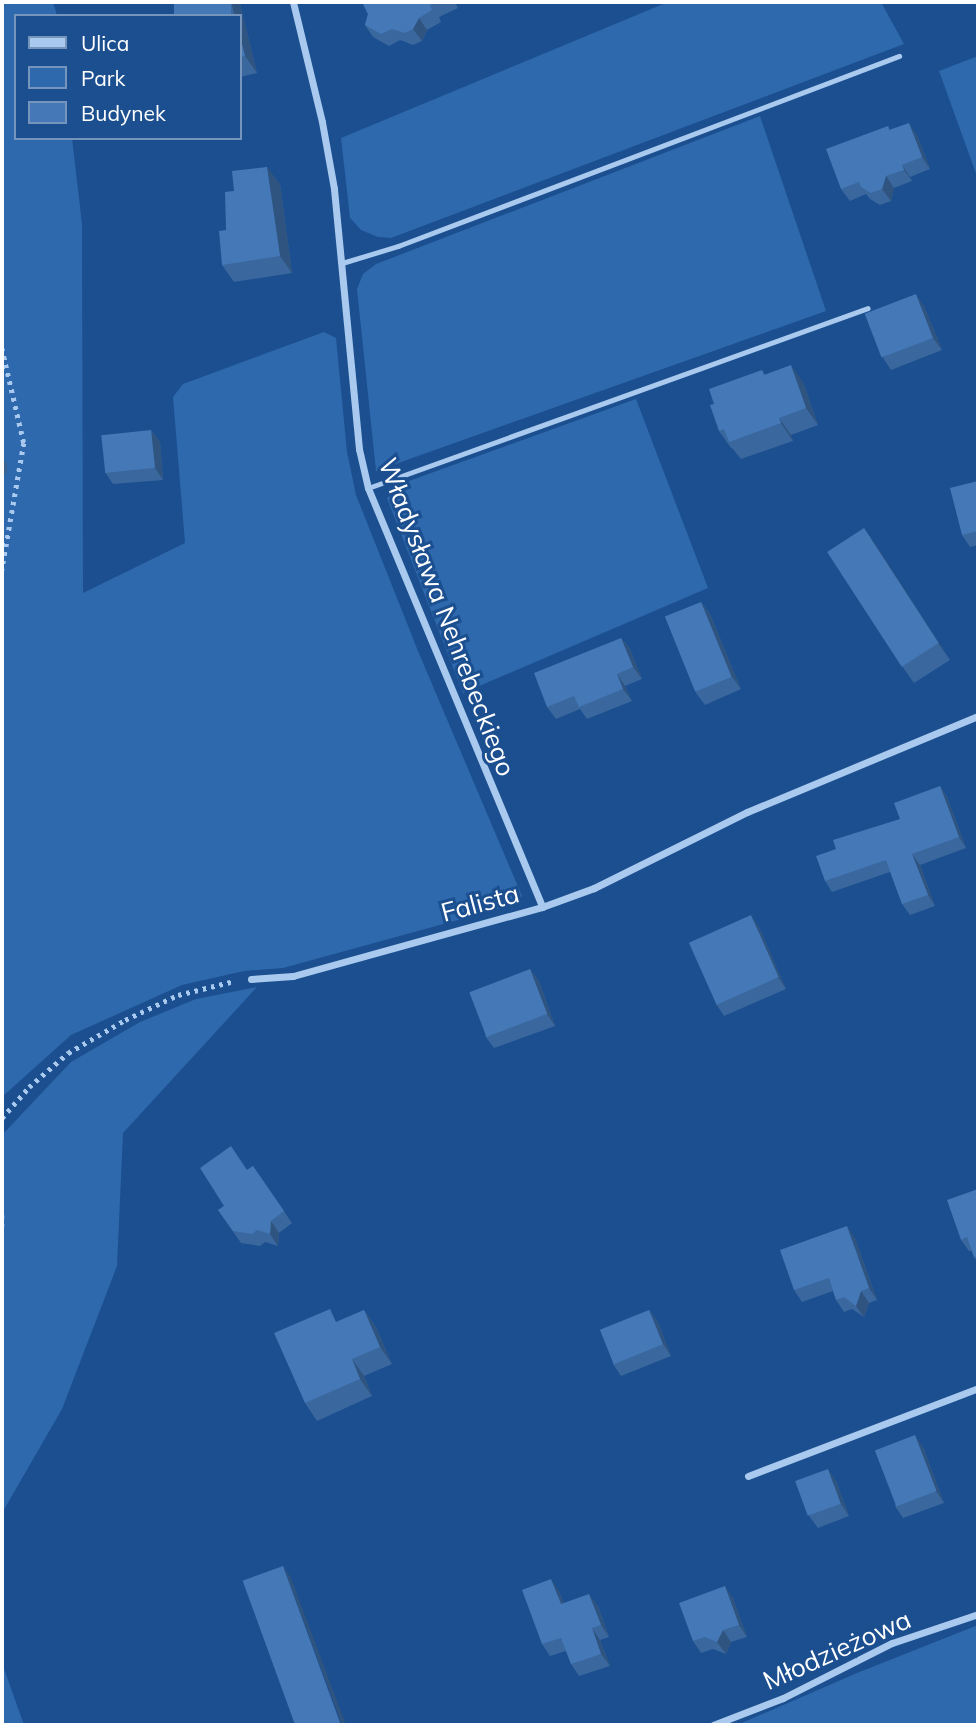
<!DOCTYPE html>
<meta charset="utf-8">
<style>
body{margin:0}
#map{position:relative;width:980px;height:1727px;overflow:hidden;background:#1b4f8f;font-family:Mulish,sans-serif}
div>[style]{position:absolute}
.green>*{inset:0;background:#2e69ad}
.stream>*{height:10px;margin:-5px;padding:0 5px;transform-origin:5px;border-radius:5px;background:#3c6290}
.path>*{height:4.5px;margin-top:-2.25px;transform-origin:0;background:repeating-linear-gradient(90deg,#a9c9ee 0 3.5px,transparent 0 8.5px)}
.lane>*{height:5px;margin:-2.5px;padding:0 2.5px;transform-origin:2.5px;border-radius:2.5px;background:#a9c9ee}
.street>*{height:7px;margin:-3.5px;padding:0 3.5px;transform-origin:3.5px;border-radius:3.5px;background:#a9c9ee}
.wall>*{inset:0;background:#3a679d}
.shaded-wall>*{inset:0;background:#305480}
.building>*{inset:0;background:#4478b7;transform-origin:0 0}
span{translate:-50% -50%;white-space:nowrap;text-align:center;line-height:1.15;-webkit-text-stroke:6px #1b4f8f;paint-order:stroke}
.street-label{font-size:26px;color:#fff}
.frame{position:absolute;inset:0;border:4px solid #fff;pointer-events:none}
.legend{position:absolute;left:14px;top:14px;width:228px;height:126px;box-sizing:border-box;background:#1b4f8f;border:2px solid #7695bc;margin:0;padding:9px 12px;list-style:none;font-size:21px;color:#fff}
.legend li{display:flex;align-items:center;gap:14px;height:35px}
.legend b{width:35px;border:2px solid #7695bc}
</style>
<div id="map">
<div class="green">
<div style="clip-path:polygon(2px 2px,53px 2px,56px 12px,57px 16px,16px 16px,16px 138px,72px 138px,82px 224px,83px 593px,185px 543px,173px 397px,183px 384px,324px 332px,336px 338px,347px 452px,356px 495px,418px 651px,522px 896px,516px 904px,283px 968px,244px 971px,182px 985px,71px 1035px,2px 1097px)"></div>
<div style="clip-path:polygon(668px 2px,881px 2px,904px 44px,391px 238px,378px 237px,361px 230px,350px 218px,341px 138px)"></div>
<div style="clip-path:polygon(978px 56px,978px 179px,939px 71px)"></div>
<div style="clip-path:polygon(760px 116px,826px 311px,376px 471px,357px 289px,363px 274px,376px 264px)"></div>
<div style="clip-path:polygon(636px 399px,708px 588px,463px 693px,387px 498px,395px 486px)"></div>
<div style="clip-path:polygon(257px 987px,123px 1133px,117px 1266px,62px 1409px,2px 1513px,2px 1135px,71px 1062px,140px 1022px,196px 999px)"></div>
<div style="clip-path:polygon(978px 1625px,978px 1725px,737px 1725px,857px 1673px)"></div>
<div style="clip-path:polygon(2px 1663px,24px 1725px,2px 1725px)"></div>
</div>
<div class="stream">
<div style="left:2px;top:465px;width:6px;rotate:90deg"></div>
</div>
<div class="path">
<div style="left:2px;top:348px;width:98px;rotate:77deg"></div>
<div style="left:24px;top:443px;width:130px;rotate:99.8deg"></div>
<div style="left:2px;top:1118px;width:41px;rotate:-48.9deg"></div>
<div style="left:29px;top:1087px;width:52px;rotate:-41.1deg"></div>
<div style="left:68px;top:1053px;width:66px;rotate:-30.1deg"></div>
<div style="left:125px;top:1020px;width:59px;rotate:-25.3deg"></div>
<div style="left:178px;top:995px;width:58px;rotate:-14deg"></div>
<div style="left:2px;top:1215px;width:12px;rotate:90deg"></div>
</div>
<div class="lane">
<div style="left:342px;top:263px;width:59px;rotate:-16.9deg"></div>
<div style="left:398px;top:246px;width:536px;rotate:-20.77deg"></div>
<div style="left:368px;top:488px;width:531px;rotate:-19.8deg"></div>
</div>
<div class="street">
<div style="left:293px;top:2px;width:123px;rotate:76.4deg"></div>
<div style="left:322px;top:122px;width:68px;rotate:79.8deg"></div>
<div style="left:334px;top:189px;width:261px;rotate:84.5deg"></div>
<div style="left:359px;top:449px;width:40px;rotate:77deg"></div>
<div style="left:368px;top:488px;width:454px;rotate:67.4deg"></div>
<div style="left:251px;top:979px;width:42px;rotate:-4.1deg"></div>
<div style="left:293px;top:976px;width:258px;rotate:-15.5deg"></div>
<div style="left:542px;top:907px;width:55px;rotate:-20.1deg"></div>
<div style="left:594px;top:888px;width:171px;rotate:-26.4deg"></div>
<div style="left:747px;top:812px;width:250px;rotate:-22.6deg"></div>
<div style="left:748px;top:1476px;width:246px;rotate:-20.9deg"></div>
<div style="left:713px;top:1725px;width:75px;rotate:-21.1deg"></div>
<div style="left:783px;top:1698px;width:122px;rotate:-26.8deg"></div>
<div style="left:892px;top:1643px;width:91px;rotate:-18.6deg"></div>
</div>
<div class="wall">
<div style="clip-path:polygon(174px 2px,238px 2px,240px 4px,257px 73px,240px 77px,240px 16px)"></div>
<div style="clip-path:polygon(362px 2px,455px 2px,458px 8px,439px 17px,441px 22px,427px 30px,422px 41px,413px 45px,400px 40px,389px 46px,373px 37px,365px 25px,368px 14px)"></div>
<div style="clip-path:polygon(888px 126px,890px 130px,917px 135px,930px 169px,910px 177px,912px 181px,894px 188px,891px 201px,880px 205px,870px 199px,866px 194px,850px 201px,841px 189px)"></div>
<div style="clip-path:polygon(280px 184px,292px 273px,234px 282px,222px 265px,226px 230px)"></div>
<div style="clip-path:polygon(924px 306px,942px 350px,891px 370px,883px 358px)"></div>
<div style="clip-path:polygon(762px 370px,765px 375px,803px 382px,818px 425px,791px 435px,793px 441px,741px 459px,732px 448px,731px 448px,719px 431px,714px 404px)"></div>
<div style="clip-path:polygon(151px 430px,160px 442px,163px 480px,113px 484px,105px 472px)"></div>
<div style="clip-path:polygon(978px 481px,978px 545px,970px 547px,962px 535px)"></div>
<div style="clip-path:polygon(864px 528px,950px 660px,914px 683px,902px 666px)"></div>
<div style="clip-path:polygon(701px 602px,710px 614px,741px 689px,705px 705px,696px 693px)"></div>
<div style="clip-path:polygon(621px 638px,630px 649px,642px 679px,625px 686px,632px 701px,587px 719px,580px 709px,556px 719px,547px 707px)"></div>
<div style="clip-path:polygon(940px 786px,947px 797px,966px 848px,920px 865px,935px 906px,910px 915px,902px 904px,890px 872px,832px 892px,825px 881px,836px 849px,900px 819px)"></div>
<div style="clip-path:polygon(759px 927px,786px 989px,724px 1016px,716px 1004px)"></div>
<div style="clip-path:polygon(530px 969px,539px 981px,555px 1026px,494px 1048px,485px 1036px)"></div>
<div style="clip-path:polygon(253px 1166px,292px 1223px,279px 1233px,278px 1246px,265px 1242px,260px 1246px,241px 1243px,218px 1210px,224px 1206px,247px 1170px)"></div>
<div style="clip-path:polygon(978px 1189px,978px 1263px,974px 1257px,972px 1251px,969px 1251px,961px 1240px)"></div>
<div style="clip-path:polygon(855px 1238px,877px 1300px,869px 1303px,864px 1317px,852px 1309px,844px 1312px,836px 1300px,833px 1291px,802px 1302px,794px 1290px)"></div>
<div style="clip-path:polygon(364px 1310px,376px 1327px,392px 1364px,364px 1376px,372px 1396px,317px 1421px,305px 1403px,339px 1321px)"></div>
<div style="clip-path:polygon(649px 1310px,658px 1322px,671px 1356px,621px 1376px,613px 1364px)"></div>
<div style="clip-path:polygon(923px 1447px,944px 1503px,903px 1518px,895px 1506px)"></div>
<div style="clip-path:polygon(836px 1481px,849px 1516px,818px 1528px,809px 1516px)"></div>
<div style="clip-path:polygon(559px 1591px,564px 1603px,598px 1606px,609px 1637px,600px 1640px,610px 1666px,579px 1676px,571px 1664px,566px 1651px,550px 1656px,542px 1644px)"></div>
<div style="clip-path:polygon(733px 1598px,747px 1637px,731px 1642px,726px 1654px,713px 1649px,701px 1653px,693px 1641px)"></div>
</div>
<div class="shaded-wall">
<div style="clip-path:polygon(231px 2px,238px 2px,240px 4px,257px 73px,245px 56px,240px 36px,240px 16px,235px 16px)"></div>
<div style="clip-path:polygon(419px 18px,427px 30px,422px 41px,413px 29px)"></div>
<div style="clip-path:polygon(909px 123px,917px 135px,930px 169px,922px 157px)"></div>
<div style="clip-path:polygon(902px 165px,910px 177px,912px 181px,904px 170px)"></div>
<div style="clip-path:polygon(267px 167px,280px 184px,292px 273px,280px 256px)"></div>
<div style="clip-path:polygon(886px 176px,894px 188px,891px 201px,882px 189px)"></div>
<div style="clip-path:polygon(916px 294px,924px 306px,942px 350px,933px 338px)"></div>
<div style="clip-path:polygon(791px 365px,803px 382px,818px 425px,806px 408px)"></div>
<div style="clip-path:polygon(779px 418px,791px 435px,793px 441px,781px 423px)"></div>
<div style="clip-path:polygon(151px 430px,160px 442px,163px 480px,155px 468px)"></div>
<div style="clip-path:polygon(864px 528px,876px 545px,950px 660px,938px 643px)"></div>
<div style="clip-path:polygon(701px 602px,710px 614px,741px 689px,732px 677px)"></div>
<div style="clip-path:polygon(621px 638px,630px 649px,642px 679px,633px 667px)"></div>
<div style="clip-path:polygon(617px 674px,625px 686px,632px 701px,623px 689px)"></div>
<div style="clip-path:polygon(940px 786px,947px 797px,966px 848px,959px 837px)"></div>
<div style="clip-path:polygon(912px 854px,920px 865px,935px 906px,928px 895px)"></div>
<div style="clip-path:polygon(751px 915px,759px 927px,786px 989px,778px 977px)"></div>
<div style="clip-path:polygon(530px 969px,539px 981px,555px 1026px,547px 1014px)"></div>
<div style="clip-path:polygon(271px 1221px,279px 1233px,278px 1246px,270px 1234px)"></div>
<div style="clip-path:polygon(847px 1226px,855px 1238px,877px 1300px,869px 1288px)"></div>
<div style="clip-path:polygon(861px 1291px,869px 1303px,864px 1317px,856px 1306px)"></div>
<div style="clip-path:polygon(364px 1310px,376px 1327px,392px 1364px,380px 1347px)"></div>
<div style="clip-path:polygon(649px 1310px,658px 1322px,671px 1356px,663px 1344px)"></div>
<div style="clip-path:polygon(352px 1359px,364px 1376px,372px 1396px,360px 1379px)"></div>
<div style="clip-path:polygon(915px 1435px,923px 1447px,944px 1503px,936px 1491px)"></div>
<div style="clip-path:polygon(828px 1469px,836px 1481px,849px 1516px,841px 1504px)"></div>
<div style="clip-path:polygon(283px 1566px,291px 1578px,346px 1725px,342px 1725px)"></div>
<div style="clip-path:polygon(551px 1579px,559px 1591px,569px 1616px,561px 1604px)"></div>
<div style="clip-path:polygon(725px 1586px,733px 1598px,747px 1637px,739px 1625px)"></div>
<div style="clip-path:polygon(589px 1594px,598px 1606px,609px 1637px,601px 1625px)"></div>
<div style="clip-path:polygon(592px 1628px,600px 1640px,610px 1666px,601px 1654px)"></div>
<div style="clip-path:polygon(723px 1630px,731px 1642px,726px 1654px,717px 1642px)"></div>
</div>
<div class="building">
<div style="left:174px;top:2px;width:57px;height:14px"></div>
<div style="clip-path:polygon(362px 2px,438px 2px,430px 5px,432px 10px,419px 18px,413px 29px,405px 33px,392px 29px,381px 34px,365px 25px,368px 14px)"></div>
<div style="clip-path:polygon(240px 36px,245px 56px,240px 57px)"></div>
<div style="clip-path:polygon(909px 123px,922px 157px,902px 165px,904px 170px,886px 176px,882px 189px,871px 193px,861px 187px,859px 182px,841px 189px,826px 149px,888px 126px,889px 130px)"></div>
<div style="clip-path:polygon(267px 167px,280px 256px,222px 265px,219px 231px,226px 230px,225px 192px,234px 191px,232px 171px)"></div>
<div style="left:916px;top:294px;width:47px;height:55px;rotate:69deg"></div>
<div style="clip-path:polygon(791px 365px,806px 408px,779px 418px,781px 423px,729px 442px,724px 429px,719px 431px,710px 405px,714px 404px,709px 389px,762px 370px,764px 375px)"></div>
<div style="left:151px;top:430px;width:38px;height:50px;rotate:84deg"></div>
<div style="clip-path:polygon(978px 481px,978px 531px,962px 535px,950px 488px)"></div>
<div style="left:864px;top:528px;width:137px;height:44px;rotate:57deg"></div>
<div style="left:701px;top:602px;width:81px;height:39px;rotate:68deg"></div>
<div style="clip-path:polygon(621px 638px,633px 667px,617px 674px,623px 689px,579px 707px,574px 696px,547px 707px,534px 673px)"></div>
<div style="clip-path:polygon(940px 786px,959px 837px,912px 854px,928px 895px,902px 904px,886px 860px,825px 881px,816px 856px,836px 849px,833px 840px,900px 819px,894px 803px)"></div>
<div style="left:751px;top:915px;width:68px;height:68px;rotate:66deg"></div>
<div style="left:530px;top:969px;width:48px;height:65px;rotate:69deg"></div>
<div style="clip-path:polygon(231px 1146px,247px 1170px,253px 1166px,284px 1211px,271px 1221px,270px 1234px,257px 1230px,252px 1234px,233px 1231px,218px 1210px,224px 1206px,200px 1168px)"></div>
<div style="clip-path:polygon(978px 1189px,978px 1256px,974px 1257px,967px 1237px,961px 1240px,947px 1200px)"></div>
<div style="clip-path:polygon(847px 1226px,869px 1288px,861px 1291px,856px 1306px,844px 1297px,836px 1300px,829px 1278px,794px 1290px,780px 1250px)"></div>
<div style="clip-path:polygon(330px 1309px,336px 1322px,364px 1310px,380px 1347px,352px 1359px,360px 1379px,305px 1403px,274px 1333px)"></div>
<div style="left:649px;top:1310px;width:37px;height:53px;rotate:68deg"></div>
<div style="left:915px;top:1435px;width:60px;height:43px;rotate:69deg"></div>
<div style="left:828px;top:1469px;width:37px;height:35px;rotate:70deg"></div>
<div style="left:283px;top:1566px;width:170px;height:43px;rotate:70deg"></div>
<div style="clip-path:polygon(551px 1579px,561px 1604px,589px 1594px,601px 1625px,592px 1628px,601px 1654px,571px 1664px,561px 1638px,542px 1644px,522px 1590px)"></div>
<div style="clip-path:polygon(725px 1586px,739px 1625px,723px 1630px,717px 1642px,705px 1637px,693px 1641px,679px 1603px)"></div>
</div>
<div class="street-label">
<span style="left:447px;top:617px;rotate:69deg">Władysława Nehrebeckiego</span>
<span style="left:480px;top:903px;rotate:-15deg">Falista</span>
<span style="left:837px;top:1650px;rotate:-24deg">Młodzieżowa</span>
</div>
<div class="frame"></div>
<ul class="legend">
<li><b style="height:9px;background:#a9c9ee"></b>Ulica</li>
<li><b style="height:19px;background:#2e69ad"></b>Park</li>
<li><b style="height:19px;background:#4478b7"></b>Budynek</li>
</ul>
</div>
